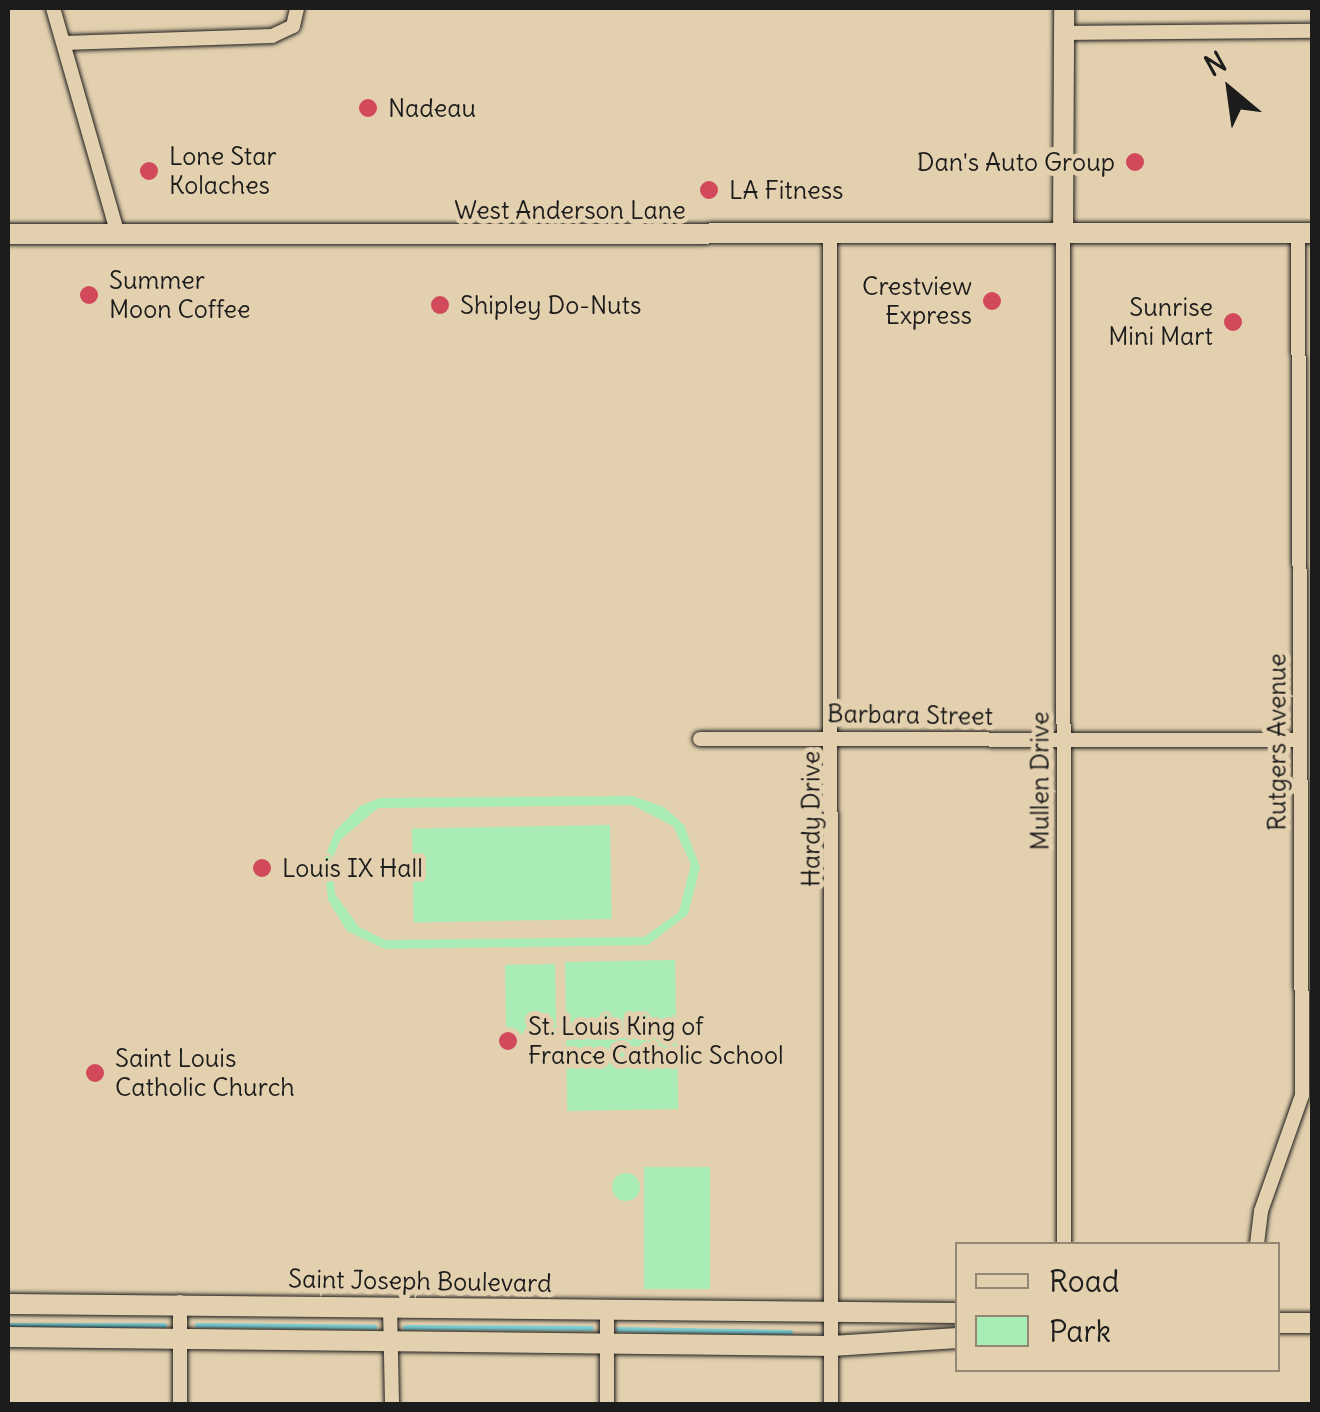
<!DOCTYPE html>
<style>
body{margin:0}
#map{position:relative;width:1320px;height:1412px;overflow:hidden;background:#e3d0ae;font-family:Delius,sans-serif}
div>[style]{position:absolute}
.green>*{inset:0;background:#aaecb6;transform-origin:0 0}
.round{border-radius:50%}
.stream>*{height:5px;margin:-2.5px;padding:0 2.5px;transform-origin:2.5px;border-radius:2.5px;background:#81d3d8}
.roads{filter:drop-shadow(0 0 2px #1c1c1c) drop-shadow(0 0 2px #1c1c1c)}
.street>*{height:14px;margin:-7px;padding:0 7px;transform-origin:7px;border-radius:7px;background:#e3d0ae}
.secondary>*{height:20px;margin:-10px;padding:0 10px;transform-origin:10px;border-radius:10px;background:#e3d0ae}
.dots>*{width:28px;height:28px;translate:-50% -50%;box-sizing:border-box;border:5px solid #e3d0ae;border-radius:50%}
span{translate:-50% -50%;white-space:nowrap;text-align:center;line-height:1.15;-webkit-text-stroke:10px #e3d0ae;paint-order:stroke}
.poi-label{font-size:25px;color:#1c1c1c}
.left{translate:0 -50%;text-align:left}
.right{translate:-100% -50%;text-align:right}
.street-label{font-size:25px;color:#1c1c1c}
.frame{position:absolute;inset:0;border:10px solid #1c1c1c;pointer-events:none}
.legend{position:absolute;left:955px;top:1242px;width:325px;height:130px;box-sizing:border-box;background:#e3d0ae;border:2px solid #938874;margin:0;padding:12px 18px;list-style:none;font-size:30px;color:#1c1c1c}
.legend li{display:flex;align-items:center;gap:20px;height:50px}
.legend b{width:50px;border:2px solid #938874}
.north{position:absolute;left:1180px;top:40px;width:100px;height:100px;-webkit-text-stroke:8px #e3d0ae;paint-order:stroke;rotate:331deg;font-size:28px;font-weight:700;line-height:40px;text-align:center;color:#1c1c1c}
.north::after{content:'';display:block;margin:auto;width:35px;height:45px;background:#1c1c1c;clip-path:polygon(50% 0,100% 100%,50% 72%,0 100%)}
</style>
<div id="map">
<div class="green">
<div style="clip-path:polygon(evenodd,633px 796px,664px 807px,684px 825px,700px 867px,688px 914px,648px 945px,385px 949px,347px 931px,328px 900px,324px 860px,335px 831px,360px 806px,380px 798px,633px 796px,632px 805px,673px 826px,691px 864px,679px 912px,644px 937px,385px 940px,359px 927px,335px 894px,332px 860px,340px 840px,378px 808px,632px 805px)"></div>
<div style="left:610px;top:825px;width:94px;height:198px;rotate:89deg"></div>
<div style="left:675px;top:960px;width:72px;height:110px;rotate:89deg"></div>
<div style="left:555px;top:964px;width:69px;height:50px;rotate:89deg"></div>
<div style="left:677px;top:1037px;width:72px;height:111px;rotate:89deg"></div>
<div style="left:644px;top:1167px;width:66px;height:122px"></div>
<div class="round" style="left:612px;top:1173px;width:28px;height:28px"></div>
</div>
<div class="stream">
<div style="left:8px;top:1325px;width:156px"></div>
<div style="left:197px;top:1325px;width:177px;rotate:0.6deg"></div>
<div style="left:405px;top:1327px;width:186px;rotate:0.3deg"></div>
<div style="left:618px;top:1329px;width:172px;rotate:1deg"></div>
</div>
<div class="roads">
<div class="street">
<div style="left:53px;top:8px;width:236px;rotate:74deg"></div>
<div style="left:1064px;top:33px;width:248px;rotate:-0.5deg"></div>
<div style="left:64px;top:43px;width:208px;rotate:-1.9deg"></div>
<div style="left:272px;top:36px;width:23px;rotate:-25deg"></div>
<div style="left:293px;top:26px;width:18px;rotate:-77deg"></div>
<div style="left:830px;top:234px;width:1170px;rotate:89.95deg"></div>
<div style="left:1063px;top:234px;width:1010px;rotate:89.94deg"></div>
<div style="left:700px;top:739px;width:599px;rotate:0.1deg"></div>
<div style="left:1257px;top:1244px;width:33px;rotate:-83deg"></div>
<div style="left:1261px;top:1211px;width:123px;rotate:-70.5deg"></div>
<div style="left:1302px;top:1095px;width:862px;rotate:-90.27deg"></div>
<div style="left:180px;top:1302px;width:102px;rotate:90deg"></div>
<div style="left:390px;top:1307px;width:97px;rotate:88.8deg"></div>
<div style="left:607px;top:1404px;width:95px;rotate:-90deg"></div>
</div>
<div class="secondary">
<div style="left:8px;top:234px;width:1304px;rotate:-0.04deg"></div>
<div style="left:1063px;top:234px;width:226px;rotate:-89.7deg"></div>
<div style="left:8px;top:1304px;width:950px;rotate:0.54deg"></div>
<div style="left:1278px;top:1323px;width:34px"></div>
<div style="left:8px;top:1337px;width:824px;rotate:0.63deg"></div>
<div style="left:832px;top:1346px;width:126px;rotate:-3.6deg"></div>
</div>
</div>
<div class="dots">
<div style="left:368px;top:108px;background:#d1495b"></div>
<div style="left:1135px;top:162px;background:#d1495b"></div>
<div style="left:149px;top:171px;background:#d1495b"></div>
<div style="left:709px;top:190px;background:#d1495b"></div>
<div style="left:89px;top:295px;background:#d1495b"></div>
<div style="left:992px;top:301px;background:#d1495b"></div>
<div style="left:440px;top:305px;background:#d1495b"></div>
<div style="left:1233px;top:322px;background:#d1495b"></div>
<div style="left:262px;top:868px;background:#d1495b"></div>
<div style="left:508px;top:1041px;background:#d1495b"></div>
<div style="left:95px;top:1073px;background:#d1495b"></div>
</div>
<div class="poi-label">
<span class="left" style="left:388px;top:108px">Nadeau</span>
<span class="left" style="left:169px;top:171px">Lone Star<br>Kolaches</span>
<span class="right" style="left:1115px;top:162px">Dan's Auto Group</span>
<span class="left" style="left:729px;top:190px">LA Fitness</span>
<span class="left" style="left:109px;top:295px">Summer<br>Moon Coffee</span>
<span class="right" style="left:972px;top:301px">Crestview<br>Express</span>
<span class="left" style="left:460px;top:305px">Shipley Do-Nuts</span>
<span class="right" style="left:1213px;top:322px">Sunrise<br>Mini Mart</span>
<span class="left" style="left:282px;top:868px">Louis IX Hall</span>
<span class="left" style="left:528px;top:1041px">St. Louis King of<br>France Catholic School</span>
<span class="left" style="left:115px;top:1073px">Saint Louis<br>Catholic Church</span>
</div>
<div class="street-label">
<span style="left:570px;top:210px">West Anderson Lane</span>
<span style="left:910px;top:715px;rotate:1deg">Barbara Street</span>
<span style="left:1277px;top:742px;rotate:-90deg">Rutgers Avenue</span>
<span style="left:1040px;top:781px;rotate:-90deg">Mullen Drive</span>
<span style="left:811px;top:819px;rotate:-90deg">Hardy Drive</span>
<span style="left:420px;top:1281px;rotate:1deg">Saint Joseph Boulevard</span>
</div>
<div class="frame"></div>
<ul class="legend">
<li><b style="height:12px;background:#e3d0ae"></b>Road</li>
<li><b style="height:28px;background:#aaecb6"></b>Park</li>
</ul>
<div class="north">N</div>
</div>
